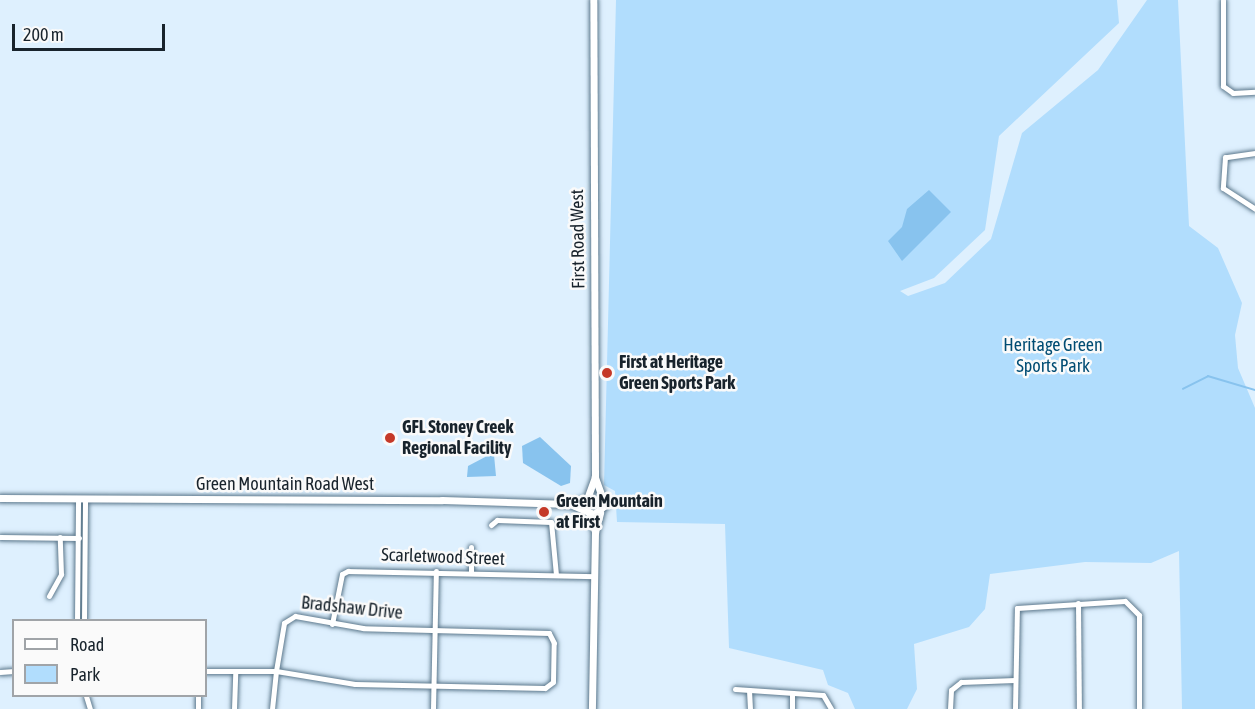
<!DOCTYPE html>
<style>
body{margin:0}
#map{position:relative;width:1255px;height:709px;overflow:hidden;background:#def0fe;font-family:"Asap Condensed",sans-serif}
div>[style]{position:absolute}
.green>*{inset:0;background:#b1ddfd}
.water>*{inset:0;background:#88c3ee}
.stream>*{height:1.5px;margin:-0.75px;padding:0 0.75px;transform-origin:0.75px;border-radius:0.75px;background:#88c3ee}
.roads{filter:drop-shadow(0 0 2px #5c788c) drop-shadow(0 0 2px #5c788c)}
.minor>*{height:5px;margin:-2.5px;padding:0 2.5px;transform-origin:2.5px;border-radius:2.5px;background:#fff}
.tertiary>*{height:7px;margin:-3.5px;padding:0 3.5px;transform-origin:3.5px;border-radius:3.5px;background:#fff}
.dots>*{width:16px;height:16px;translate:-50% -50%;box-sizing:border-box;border:3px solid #fafafa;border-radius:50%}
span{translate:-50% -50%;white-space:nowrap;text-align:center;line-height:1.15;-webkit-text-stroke:5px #fafafa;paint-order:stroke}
.street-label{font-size:18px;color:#18232c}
.park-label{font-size:18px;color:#004c73}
.poi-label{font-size:18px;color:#18232c;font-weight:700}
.left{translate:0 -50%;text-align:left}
.legend{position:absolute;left:12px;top:619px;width:195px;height:78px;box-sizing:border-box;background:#fafafa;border:2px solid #a0a4a8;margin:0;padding:8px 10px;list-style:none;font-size:18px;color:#18232c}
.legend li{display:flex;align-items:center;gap:12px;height:30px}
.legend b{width:30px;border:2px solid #a0a4a8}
.scale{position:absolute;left:12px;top:24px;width:153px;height:27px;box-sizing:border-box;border:3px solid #18232c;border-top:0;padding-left:8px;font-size:18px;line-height:21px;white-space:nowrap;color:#18232c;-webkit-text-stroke:4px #fafafa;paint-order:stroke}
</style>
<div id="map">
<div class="green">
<div style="clip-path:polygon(616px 0,1117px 0,1119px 23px,999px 136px,985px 230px,934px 278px,900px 291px,908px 296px,945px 283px,991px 239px,1022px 133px,1098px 70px,1147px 0,1178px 0,1189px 226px,1218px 248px,1242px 303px,1235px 335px,1238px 368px,1255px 408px,1255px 709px,1182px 709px,1179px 551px,1151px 563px,1085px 562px,990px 574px,985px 609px,969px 627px,914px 644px,917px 689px,907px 709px,855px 709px,848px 693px,828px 685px,823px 670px,729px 648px,725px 524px,617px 522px,615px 491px,604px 485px)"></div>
</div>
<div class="water">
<div style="clip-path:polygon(929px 190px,951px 212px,902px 261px,888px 241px,902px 227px,907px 209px)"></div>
<div style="clip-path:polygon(540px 437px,571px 466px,570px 483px,561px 486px,523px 463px,522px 446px)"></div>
<div style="clip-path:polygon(489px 455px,494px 455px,496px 476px,467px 477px,468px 466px)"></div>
</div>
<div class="stream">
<div style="left:1183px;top:389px;width:28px;rotate:-27deg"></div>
<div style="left:1208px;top:376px;width:49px;rotate:16.6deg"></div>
</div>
<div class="roads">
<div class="minor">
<div style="left:1223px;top:0;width:86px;rotate:90deg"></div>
<div style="left:1223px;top:86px;width:12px;rotate:35deg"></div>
<div style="left:1233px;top:93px;width:22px;rotate:-3deg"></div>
<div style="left:1255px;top:153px;width:30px;rotate:172deg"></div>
<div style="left:1225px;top:157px;width:31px;rotate:94deg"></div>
<div style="left:1223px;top:188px;width:38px;rotate:33deg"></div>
<div style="left:491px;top:525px;width:8px;rotate:-40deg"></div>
<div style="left:497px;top:520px;width:54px;rotate:2.1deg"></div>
<div style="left:551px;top:522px;width:53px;rotate:84.6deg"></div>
<div style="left:0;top:537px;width:79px;rotate:0.7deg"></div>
<div style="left:471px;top:573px;width:26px;rotate:-90deg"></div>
<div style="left:49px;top:596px;width:25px;rotate:-61deg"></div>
<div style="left:61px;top:574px;width:37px;rotate:-92deg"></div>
<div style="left:1078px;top:603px;width:106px;rotate:89.5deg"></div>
<div style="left:77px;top:620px;width:122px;rotate:-89.5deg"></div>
<div style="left:84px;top:620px;width:122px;rotate:-89.5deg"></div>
<div style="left:332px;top:624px;width:51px;rotate:-78.7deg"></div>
<div style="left:342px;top:574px;width:7px;rotate:-27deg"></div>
<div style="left:348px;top:571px;width:246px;rotate:1.2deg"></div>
<div style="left:206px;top:671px;width:70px"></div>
<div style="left:276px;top:671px;width:80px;rotate:9.3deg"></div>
<div style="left:355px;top:684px;width:190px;rotate:1.2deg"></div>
<div style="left:545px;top:688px;width:10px;rotate:-37deg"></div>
<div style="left:553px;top:682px;width:39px;rotate:-89deg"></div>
<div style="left:554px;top:643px;width:11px;rotate:-117deg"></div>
<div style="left:549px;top:633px;width:186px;rotate:-178.5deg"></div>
<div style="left:363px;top:628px;width:69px;rotate:-170deg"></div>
<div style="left:295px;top:616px;width:13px;rotate:148deg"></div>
<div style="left:284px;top:623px;width:49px;rotate:99.5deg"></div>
<div style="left:276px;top:671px;width:38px;rotate:96deg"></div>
<div style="left:0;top:672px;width:14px;rotate:-4deg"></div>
<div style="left:735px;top:689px;width:88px;rotate:3.9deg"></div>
<div style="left:823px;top:695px;width:16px;rotate:60deg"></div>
<div style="left:749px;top:690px;width:19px;rotate:87deg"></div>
<div style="left:792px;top:693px;width:16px;rotate:90deg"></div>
<div style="left:86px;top:696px;width:14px;rotate:73deg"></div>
<div style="left:198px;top:709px;width:13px;rotate:-90deg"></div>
<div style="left:234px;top:709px;width:38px;rotate:-88deg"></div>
<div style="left:433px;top:709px;width:138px;rotate:-88.8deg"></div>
<div style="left:950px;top:709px;width:19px;rotate:-87deg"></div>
<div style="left:951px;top:690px;width:13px;rotate:-39deg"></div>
<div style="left:961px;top:682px;width:54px;rotate:-2.1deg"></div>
<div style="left:1015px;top:709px;width:101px;rotate:-88.9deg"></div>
<div style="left:1017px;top:608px;width:108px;rotate:-3.7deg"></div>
<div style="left:1125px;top:601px;width:20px;rotate:45deg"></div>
<div style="left:1139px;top:615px;width:94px;rotate:90deg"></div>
</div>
<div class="tertiary">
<div style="left:588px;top:496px;width:20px;rotate:-70deg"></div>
<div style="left:595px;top:477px;width:477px;rotate:-90.2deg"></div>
<div style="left:0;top:498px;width:442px;rotate:0.3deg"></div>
<div style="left:442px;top:500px;width:128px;rotate:1.8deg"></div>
<div style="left:570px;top:504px;width:26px;rotate:23deg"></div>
<div style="left:594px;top:514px;width:14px;rotate:-39deg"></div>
<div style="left:605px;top:505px;width:30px;rotate:-110deg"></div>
<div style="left:570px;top:504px;width:17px;rotate:-17deg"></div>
<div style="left:589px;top:512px;width:21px;rotate:73deg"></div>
<div style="left:595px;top:532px;width:177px;rotate:91deg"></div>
<div style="left:595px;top:532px;width:20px;rotate:-75deg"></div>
</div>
</div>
<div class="dots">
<div style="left:607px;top:373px;background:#c53928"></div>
<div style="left:390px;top:438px;background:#c53928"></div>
<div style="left:544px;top:512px;background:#c53928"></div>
</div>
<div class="street-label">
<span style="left:578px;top:239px;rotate:-91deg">First Road West</span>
<span style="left:285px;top:484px">Green Mountain Road West</span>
<span style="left:443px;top:557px;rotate:2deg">Scarletwood Street</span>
<span style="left:352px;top:608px;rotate:6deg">Bradshaw Drive</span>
</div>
<div class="park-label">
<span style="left:1053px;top:356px">Heritage Green<br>Sports Park</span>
</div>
<div class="poi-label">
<span class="left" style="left:619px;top:373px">First at Heritage<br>Green Sports Park</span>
<span class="left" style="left:402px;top:438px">GFL Stoney Creek<br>Regional Facility</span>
<span class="left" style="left:556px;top:512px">Green Mountain<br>at First</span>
</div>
<ul class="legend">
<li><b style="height:8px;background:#fff"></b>Road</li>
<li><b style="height:16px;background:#b1ddfd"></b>Park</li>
</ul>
<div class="scale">200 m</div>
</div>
